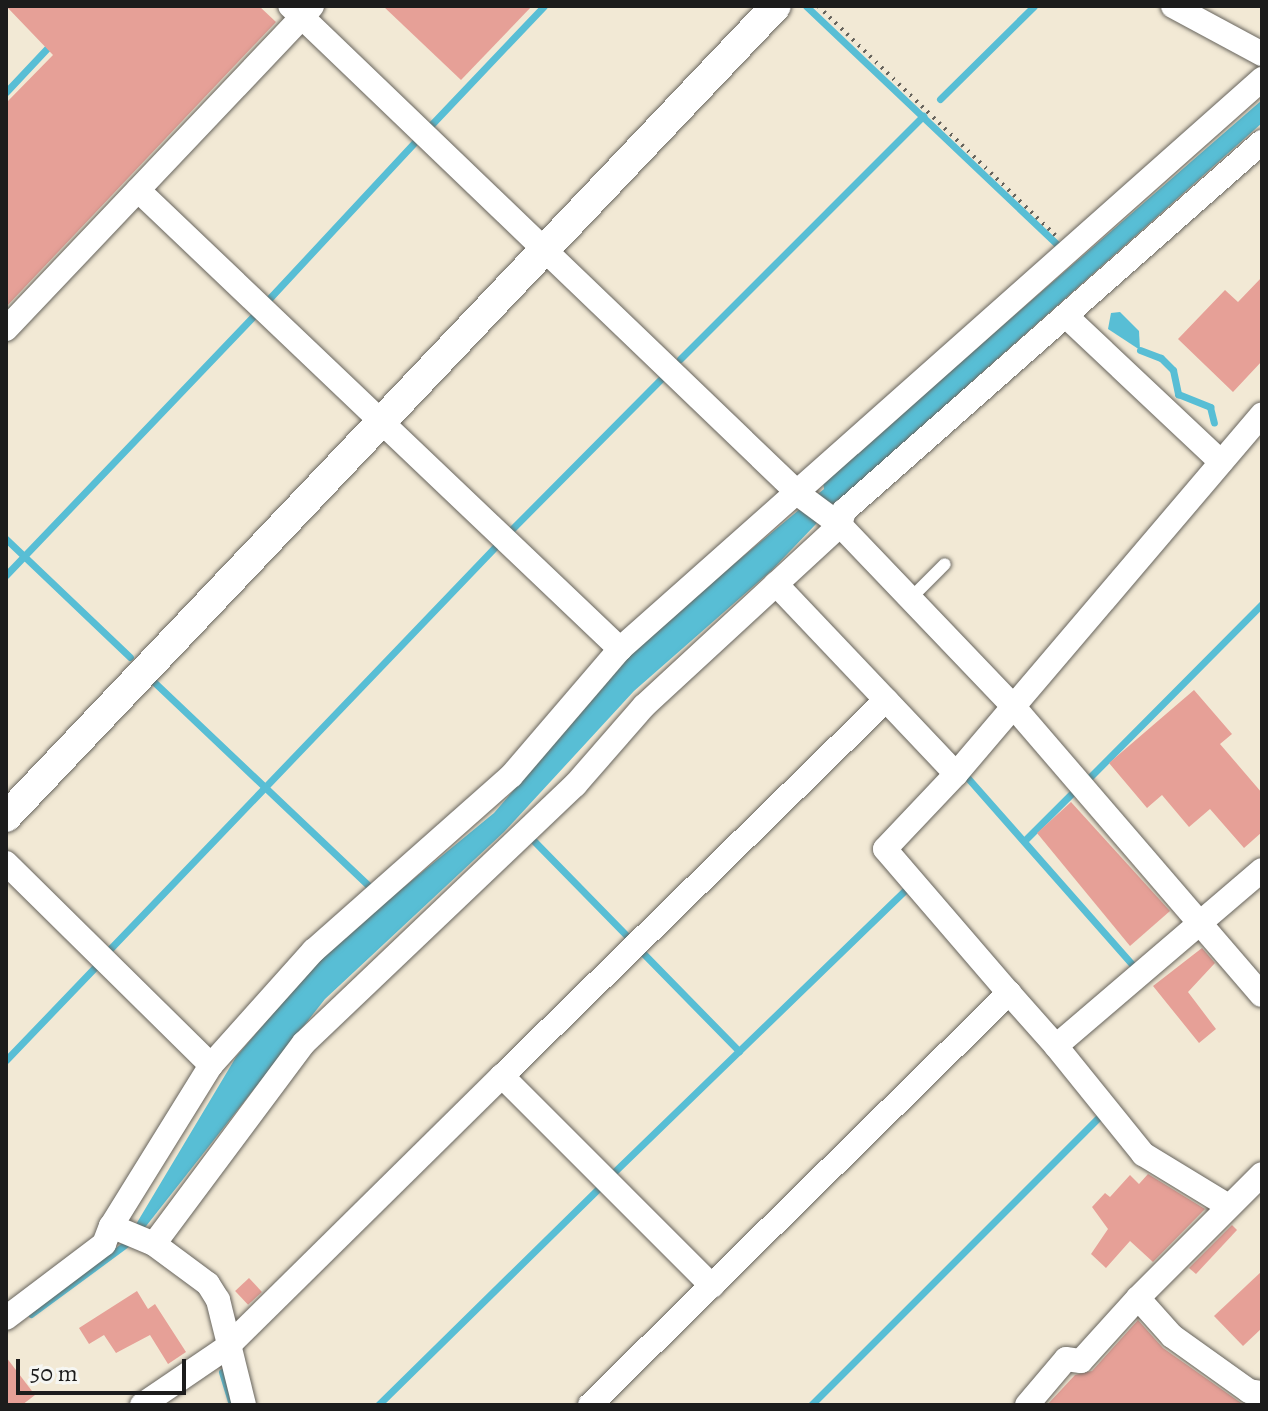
<!DOCTYPE html>
<style>
body{margin:0}
#map{position:relative;width:1268px;height:1411px;overflow:hidden;background:#f2e9d5;font-family:Alegreya,serif}
div>[style]{position:absolute}
.water>*{inset:0;background:#58bed5}
.stream>*{height:7px;margin:-3.5px;padding:0 3.5px;transform-origin:3.5px;border-radius:3.5px;background:#58bed5}
.building>*{inset:0;background:#e6a097;transform-origin:0 0}
.path>*{height:4px;margin-top:-2px;transform-origin:0;background:repeating-linear-gradient(90deg,#67645d 0 2px,transparent 0 8px)}
.roads{filter:drop-shadow(0 0 2px #67645d) drop-shadow(0 0 2px #67645d)}
.service>*{height:12px;margin:-6px;padding:0 6px;transform-origin:6px;border-radius:6px;background:#fff}
.minor>*{height:24px;margin:-12px;padding:0 12px;transform-origin:12px;border-radius:12px;background:#fff}
.tertiary>*{height:30px;margin:-15px;padding:0 15px;transform-origin:15px;border-radius:15px;background:#fff}
span{translate:-50% -50%;white-space:nowrap;text-align:center;line-height:1.15;-webkit-text-stroke:6px #f6f6f2;paint-order:stroke}
.frame{position:absolute;inset:0;border:8px solid #1c1c1c;pointer-events:none}
.scale{position:absolute;left:16px;top:1359px;width:170px;height:36px;box-sizing:border-box;border:4px solid #1c1c1c;border-top:0;padding-left:10px;font-size:24px;line-height:28px;white-space:nowrap;color:#1c1c1c;-webkit-text-stroke:6px #f6f6f2;paint-order:stroke}
</style>
<div id="map">
<div class="water">
<div style="clip-path:polygon(1262px 100px,1262px 123px,837px 502px,772px 570px,634px 691px,504px 832px,325px 999px,132px 1244px,126px 1241px,236px 1057px,325px 952px,494px 813px,643px 640px,824px 489px,823px 482px)"></div>
<div style="clip-path:polygon(1120px 312px,1139px 331px,1140px 350px,1108px 329px,1111px 313px)"></div>
</div>
<div class="stream">
<div style="left:806px;top:6px;width:346px;rotate:43.5deg"></div>
<div style="left:6px;top:92px;width:66px;rotate:-46.8deg"></div>
<div style="left:940px;top:99px;width:132px;rotate:-44.7deg"></div>
<div style="left:431px;top:125px;width:164px;rotate:-46.5deg"></div>
<div style="left:267px;top:301px;width:216px;rotate:-47.1deg"></div>
<div style="left:1140px;top:350px;width:22px;rotate:21deg"></div>
<div style="left:1161px;top:358px;width:17px;rotate:45deg"></div>
<div style="left:1173px;top:370px;width:25px;rotate:78deg"></div>
<div style="left:1178px;top:394px;width:35px;rotate:22deg"></div>
<div style="left:1210px;top:407px;width:16px;rotate:76deg"></div>
<div style="left:680px;top:359px;width:344px;rotate:-45deg"></div>
<div style="left:508px;top:533px;width:218px;rotate:-45.2deg"></div>
<div style="left:6px;top:539px;width:171px;rotate:43.6deg"></div>
<div style="left:6px;top:575px;width:362px;rotate:-46.3deg"></div>
<div style="left:154px;top:682px;width:298px;rotate:43.5deg"></div>
<div style="left:966px;top:776px;width:257px;rotate:48.6deg"></div>
<div style="left:1090px;top:777px;width:244px;rotate:-45.2deg"></div>
<div style="left:534px;top:841px;width:137px;rotate:45.6deg"></div>
<div style="left:1024px;top:841px;width:68px;rotate:-45deg"></div>
<div style="left:639px;top:949px;width:143px;rotate:45.6deg"></div>
<div style="left:108px;top:951px;width:561px;rotate:-46.23deg"></div>
<div style="left:6px;top:1060px;width:133px;rotate:-46.2deg"></div>
<div style="left:612px;top:1174px;width:414px;rotate:-44.1deg"></div>
<div style="left:31px;top:1314px;width:123px;rotate:-36.4deg"></div>
<div style="left:222px;top:1372px;width:34px;rotate:73deg"></div>
<div style="left:378px;top:1405px;width:314px;rotate:-44.5deg"></div>
<div style="left:811px;top:1405px;width:410px;rotate:-45deg"></div>
</div>
<div class="building">
<div style="clip-path:polygon(6px 6px,259px 6px,276px 22px,6px 307px,6px 103px,53px 55px)"></div>
<div style="clip-path:polygon(383px 6px,532px 6px,461px 80px)"></div>
<div style="clip-path:polygon(1262px 277px,1262px 361px,1233px 392px,1178px 339px,1225px 290px,1238px 302px)"></div>
<div style="clip-path:polygon(1194px 690px,1232px 734px,1220px 744px,1262px 793px,1262px 832px,1244px 848px,1210px 809px,1189px 827px,1162px 795px,1147px 808px,1109px 763px)"></div>
<div style="clip-path:polygon(1071px 802px,1170px 911px,1130px 946px,1037px 833px)"></div>
<div style="clip-path:polygon(1202px 948px,1215px 963px,1188px 992px,1216px 1029px,1199px 1043px,1153px 986px)"></div>
<div style="clip-path:polygon(1148px 1174px,1205px 1209px,1153px 1262px,1130px 1241px,1106px 1268px,1091px 1254px,1108px 1229px,1092px 1207px,1105px 1193px,1110px 1197px,1130px 1175px,1139px 1184px)"></div>
<div style="clip-path:polygon(1232px 1225px,1237px 1230px,1196px 1274px,1189px 1268px)"></div>
<div style="clip-path:polygon(1262px 1271px,1262px 1328px,1243px 1346px,1214px 1316px)"></div>
<div style="left:249px;top:1278px;width:19px;height:19px;rotate:47deg"></div>
<div style="clip-path:polygon(137px 1291px,148px 1309px,155px 1304px,186px 1352px,168px 1364px,150px 1335px,116px 1353px,104px 1335px,89px 1344px,79px 1328px)"></div>
<div style="clip-path:polygon(1138px 1320px,1163px 1348px,1244px 1405px,1047px 1405px,1075px 1375px,1092px 1371px)"></div>
<div style="clip-path:polygon(6px 1357px,35px 1395px,22px 1405px,6px 1405px)"></div>
</div>
<div class="path">
<div style="left:818px;top:6px;width:330px;rotate:44deg"></div>
</div>
<div class="roads">
<div class="service">
<div style="left:910px;top:599px;width:49px;rotate:-45deg"></div>
</div>
<div class="minor">
<div style="left:312px;top:6px;width:15px;rotate:132deg"></div>
<div style="left:302px;top:17px;width:692px;rotate:43.83deg"></div>
<div style="left:801px;top:496px;width:49px;rotate:36.6deg"></div>
<div style="left:840px;top:525px;width:250px;rotate:46.3deg"></div>
<div style="left:1013px;top:706px;width:381px;rotate:49.3deg"></div>
<div style="left:1173px;top:6px;width:101px;rotate:28.3deg"></div>
<div style="left:138px;top:190px;width:666px;rotate:43.6deg"></div>
<div style="left:620px;top:649px;width:167px;rotate:130.6deg"></div>
<div style="left:511px;top:776px;width:263px;rotate:138.5deg"></div>
<div style="left:314px;top:950px;width:154px;rotate:131.8deg"></div>
<div style="left:1066px;top:316px;width:213px;rotate:43.3deg"></div>
<div style="left:6px;top:329px;width:430px;rotate:-46.5deg"></div>
<div style="left:302px;top:17px;width:16px;rotate:-137deg"></div>
<div style="left:620px;top:649px;width:859px;rotate:-41.6deg"></div>
<div style="left:886px;top:700px;width:102px;rotate:46.6deg"></div>
<div style="left:956px;top:774px;width:472px;rotate:-49.6deg"></div>
<div style="left:956px;top:774px;width:103px;rotate:133.4deg"></div>
<div style="left:885px;top:849px;width:190px;rotate:49.3deg"></div>
<div style="left:6px;top:863px;width:288px;rotate:44.6deg"></div>
<div style="left:211px;top:1065px;width:190px;rotate:121.8deg"></div>
<div style="left:111px;top:1226px;width:47px;rotate:22.7deg"></div>
<div style="left:154px;top:1244px;width:67px;rotate:36.5deg"></div>
<div style="left:208px;top:1284px;width:19px;rotate:58deg"></div>
<div style="left:218px;top:1300px;width:108px;rotate:76.1deg"></div>
<div style="left:1056px;top:1046px;width:139px;rotate:51.1deg"></div>
<div style="left:1143px;top:1154px;width:98px;rotate:31.3deg"></div>
<div style="left:154px;top:1244px;width:251px;rotate:-53.3deg"></div>
<div style="left:304px;top:1043px;width:374px;rotate:-43.6deg"></div>
<div style="left:575px;top:785px;width:105px;rotate:-48.9deg"></div>
<div style="left:644px;top:706px;width:267px;rotate:-42.7deg"></div>
<div style="left:840px;top:525px;width:15px;rotate:-74deg"></div>
<div style="left:844px;top:511px;width:558px;rotate:-41.44deg"></div>
<div style="left:712px;top:1286px;width:297px;rotate:-135deg"></div>
<div style="left:502px;top:1076px;width:537px;rotate:-44.4deg"></div>
<div style="left:886px;top:700px;width:160px;rotate:-133.5deg"></div>
<div style="left:1138px;top:1298px;width:175px;rotate:-45deg"></div>
<div style="left:6px;top:1318px;width:123px;rotate:-37.1deg"></div>
<div style="left:104px;top:1244px;width:19px;rotate:-69deg"></div>
<div style="left:142px;top:1405px;width:102px;rotate:-34.2deg"></div>
<div style="left:226px;top:1348px;width:388px;rotate:-44.6deg"></div>
<div style="left:590px;top:1405px;width:588px;rotate:-44.52deg"></div>
<div style="left:1009px;top:993px;width:71px;rotate:48.4deg"></div>
<div style="left:1056px;top:1046px;width:271px;rotate:-40.5deg"></div>
<div style="left:1027px;top:1405px;width:60px;rotate:-49.7deg"></div>
<div style="left:1066px;top:1359px;width:15px;rotate:8deg"></div>
<div style="left:1081px;top:1361px;width:85px;rotate:-47.9deg"></div>
<div style="left:1138px;top:1298px;width:51px;rotate:48.2deg"></div>
<div style="left:1172px;top:1336px;width:95px;rotate:35.5deg"></div>
<div style="left:1249px;top:1391px;width:13px;rotate:9deg"></div>
</div>
<div class="tertiary">
<div style="left:6px;top:817px;width:1118px;rotate:-46.49deg"></div>
</div>
</div>
<div class="frame"></div>
<div class="scale">50 m</div>
</div>
